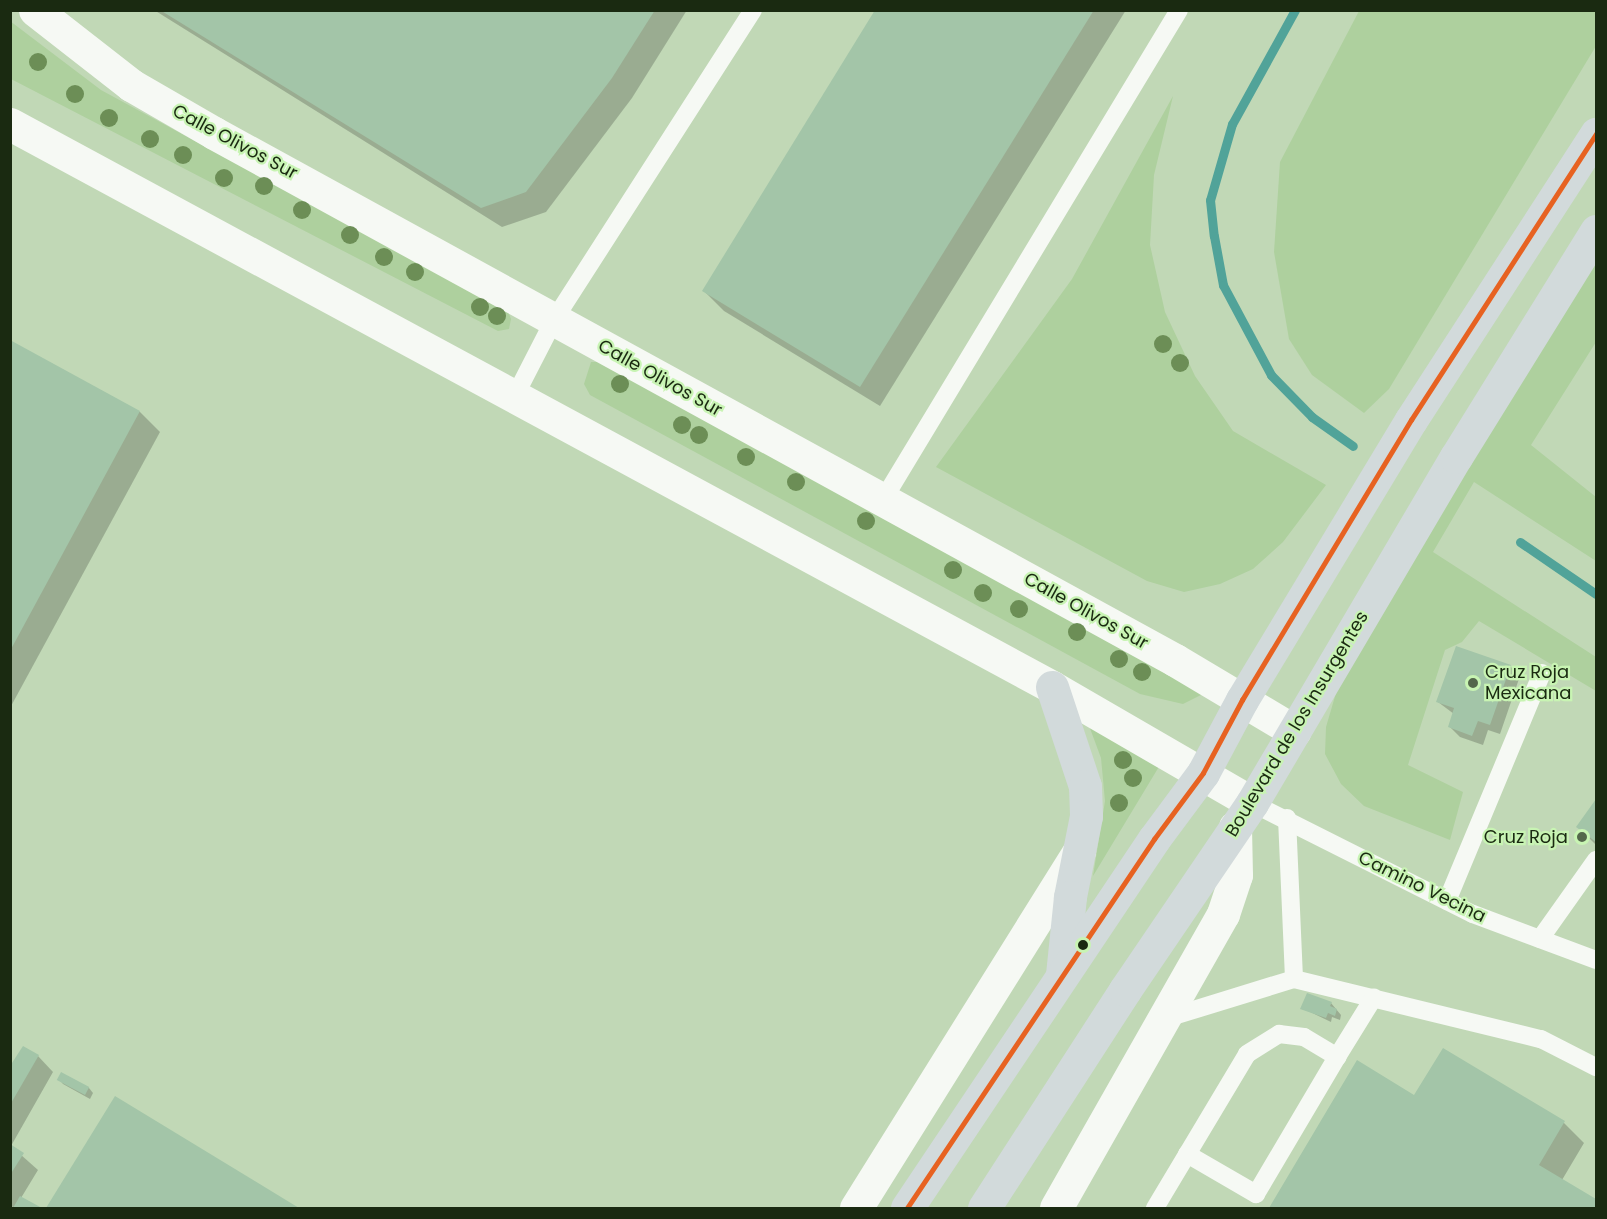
<!DOCTYPE html>
<style>
body{margin:0}
#map{position:relative;width:1607px;height:1219px;overflow:hidden;background:#c1d8b6;font-family:Poppins,sans-serif}
div>[style]{position:absolute}
.green>*{inset:0;background:#aed09e}
.shadow>*{inset:0;background:#0003}
.stream>*{height:9px;margin:-4.5px;padding:0 4.5px;transform-origin:4.5px;border-radius:4.5px;background:#51a399}
.building>*{inset:0;background:#a3c5a8;transform-origin:0 0}
.service>*{height:18px;margin:-9px;padding:0 9px;transform-origin:9px;border-radius:9px;background:#f6f9f4}
.tertiary>*{height:33px;margin:-16.5px;padding:0 16.5px;transform-origin:16.5px;border-radius:16.5px;background:#f6f9f4}
.secondary>*{height:33px;margin:-16.5px;padding:0 16.5px;transform-origin:16.5px;border-radius:16.5px;background:#f6f9f4}
.trunk>*{height:33px;margin:-16.5px;padding:0 16.5px;transform-origin:16.5px;border-radius:16.5px;background:#d2dadb}
.bus-1>*{height:4.5px;margin:-2.25px;padding:0 2.25px;transform-origin:2.25px;border-radius:2.25px;background:#e76221}
.trees>*{width:18px;height:18px;margin:-9px;border-radius:50%;background:#6c8e56}
.dots>*{width:16px;height:16px;translate:-50% -50%;box-sizing:border-box;border:3px solid #c8f4b3;border-radius:50%}
span{translate:-50% -50%;white-space:nowrap;text-align:center;line-height:1.15;-webkit-text-stroke:4.5px #c8f4b3;paint-order:stroke}
.street-label{font-size:18px;color:#1a2a11}
.poi-label{font-size:18px;color:#1a2a11}
.left{translate:0 -50%;text-align:left}
.right{translate:-100% -50%;text-align:right}
.frame{position:absolute;inset:0;border:12px solid #1a2a11;pointer-events:none}
</style>
<div id="map">
<div class="green">
<div style="clip-path:polygon(1359px 11px,1596px 11px,1596px 46px,1389px 389px,1364px 413px,1312px 375px,1289px 339px,1274px 252px,1280px 162px)"></div>
<div style="clip-path:polygon(10px 21px,101px 90px,508px 311px,511px 319px,509px 329px,498px 331px,11px 79px)"></div>
<div style="clip-path:polygon(1173px 96px,1154px 175px,1150px 245px,1165px 312px,1195px 376px,1233px 431px,1326px 485px,1283px 542px,1253px 569px,1220px 584px,1184px 592px,1147px 581px,936px 467px,1072px 279px)"></div>
<div style="clip-path:polygon(1596px 251px,1596px 342px,1531px 445px,1596px 497px,1596px 561px,1474px 482px,1433px 552px,1596px 657px,1596px 691px,1479px 621px,1462px 642px,1445px 650px,1408px 765px,1463px 792px,1450px 840px,1364px 806px,1341px 784px,1325px 754px,1326px 727px,1341px 676px)"></div>
<div style="clip-path:polygon(591px 362px,602px 362px,1203px 694px,1183px 704px,1140px 694px,590px 395px,584px 384px)"></div>
<div style="clip-path:polygon(1088px 723px,1160px 765px,1093px 876px,1105px 801px,1101px 758px)"></div>
</div>
<div class="shadow">
<div style="clip-path:polygon(154px 10px,687px 10px,632px 98px,546px 212px,502px 227px)"></div>
<div style="clip-path:polygon(877px 10px,1126px 10px,880px 406px,724px 311px,704px 291px)"></div>
<div style="clip-path:polygon(10px 342px,140px 412px,160px 432px,10px 708px)"></div>
<div style="clip-path:polygon(1510px 666px,1520px 676px,1500px 734px,1488px 730px,1483px 745px,1460px 737px,1449px 726px,1454px 714px,1438px 702px)"></div>
<div style="clip-path:polygon(1596px 802px,1596px 845px,1578px 827px)"></div>
<div style="clip-path:polygon(1331px 1003px,1341px 1015px,1340px 1020px,1332px 1017px,1331px 1022px,1302px 1008px)"></div>
<div style="clip-path:polygon(1443px 1050px,1564px 1123px,1584px 1143px,1562px 1180px,1596px 1201px,1596px 1208px,1270px 1208px,1358px 1062px,1415px 1097px)"></div>
<div style="clip-path:polygon(38px 1056px,53px 1072px,11px 1146px,38px 1170px,21px 1198px,39px 1208px,14px 1208px,10px 1205px,10px 1069px)"></div>
<div style="clip-path:polygon(61px 1074px,89px 1088px,93px 1093px,90px 1099px,63px 1084px,59px 1079px)"></div>
<div style="clip-path:polygon(116px 1098px,296px 1208px,47px 1208px)"></div>
</div>
<div class="stream">
<div style="left:1295px;top:10px;width:130px;rotate:118.9deg"></div>
<div style="left:1232px;top:124px;width:79px;rotate:106.1deg"></div>
<div style="left:1210px;top:200px;width:36px;rotate:84deg"></div>
<div style="left:1214px;top:236px;width:50px;rotate:79.6deg"></div>
<div style="left:1223px;top:285px;width:102px;rotate:61.9deg"></div>
<div style="left:1271px;top:375px;width:59px;rotate:45.7deg"></div>
<div style="left:1312px;top:417px;width:50px;rotate:35.3deg"></div>
<div style="left:1520px;top:542px;width:92px;rotate:34.4deg"></div>
</div>
<div class="building">
<div style="clip-path:polygon(160px 10px,655px 10px,612px 78px,526px 192px,481px 208px)"></div>
<div style="clip-path:polygon(875px 10px,1094px 10px,860px 387px,702px 291px)"></div>
<div style="clip-path:polygon(10px 340px,140px 411px,10px 651px)"></div>
<div style="clip-path:polygon(1456px 646px,1511px 665px,1490px 725px,1478px 721px,1472px 736px,1448px 727px,1454px 708px,1436px 702px)"></div>
<div style="clip-path:polygon(1596px 799px,1596px 842px,1576px 827px)"></div>
<div style="clip-path:polygon(1307px 993px,1332px 1002px,1330px 1006px,1337px 1009px,1335px 1016px,1328px 1013px,1326px 1018px,1300px 1009px)"></div>
<div style="clip-path:polygon(23px 1046px,39px 1055px,10px 1105px,10px 1066px)"></div>
<div style="clip-path:polygon(1443px 1048px,1565px 1121px,1539px 1165px,1596px 1199px,1596px 1208px,1269px 1208px,1357px 1060px,1414px 1095px)"></div>
<div style="left:61px;top:1072px;width:32px;height:9px;rotate:28deg"></div>
<div style="clip-path:polygon(115px 1096px,299px 1208px,46px 1208px)"></div>
<div style="clip-path:polygon(10px 1144px,24px 1153px,10px 1175px)"></div>
<div style="clip-path:polygon(20px 1196px,42px 1208px,13px 1208px)"></div>
</div>
<div class="service">
<div style="left:516px;top:394px;width:83px;rotate:-62.8deg"></div>
<div style="left:554px;top:320px;width:368px;rotate:-57.3deg"></div>
<div style="left:883px;top:500px;width:572px;rotate:-58.86deg"></div>
<div style="left:1252px;top:803px;width:247px;rotate:26.7deg"></div>
<div style="left:1473px;top:914px;width:131px;rotate:20.5deg"></div>
<div style="left:1287px;top:818px;width:161px;rotate:87.5deg"></div>
<div style="left:1447px;top:901px;width:247px;rotate:-67.4deg"></div>
<div style="left:1540px;top:939px;width:97px;rotate:-54.7deg"></div>
<div style="left:1164px;top:1019px;width:136px;rotate:-17.1deg"></div>
<div style="left:1294px;top:979px;width:254px;rotate:13.7deg"></div>
<div style="left:1541px;top:1039px;width:62px;rotate:27deg"></div>
<div style="left:1187px;top:1154px;width:80px;rotate:30.1deg"></div>
<div style="left:1256px;top:1194px;width:159px;rotate:-59.4deg"></div>
<div style="left:1155px;top:1208px;width:179px;rotate:-59.1deg"></div>
<div style="left:1247px;top:1054px;width:38px;rotate:-32deg"></div>
<div style="left:1279px;top:1034px;width:25px;rotate:7deg"></div>
<div style="left:1304px;top:1037px;width:39px;rotate:31deg"></div>
<div style="left:1337px;top:1057px;width:70px;rotate:-58.3deg"></div>
</div>
<div class="tertiary">
<div style="left:856px;top:1208px;width:421px;rotate:-58deg"></div>
<div style="left:1056px;top:1208px;width:338px;rotate:-60.4deg"></div>
<div style="left:1223px;top:914px;width:41px;rotate:-71.6deg"></div>
<div style="left:1236px;top:875px;width:48px;rotate:-91.2deg"></div>
</div>
<div class="secondary">
<div style="left:35px;top:10px;width:122px;rotate:38deg"></div>
<div style="left:131px;top:85px;width:96px;rotate:30deg"></div>
<div style="left:214px;top:133px;width:1096px;rotate:28.74deg"></div>
<div style="left:1175px;top:660px;width:139px;rotate:30.8deg"></div>
<div style="left:10px;top:124px;width:1184px;rotate:28.38deg"></div>
<div style="left:1052px;top:687px;width:231px;rotate:30.1deg"></div>
</div>
<div class="trunk">
<div style="left:1052px;top:687px;width:104px;rotate:71.6deg"></div>
<div style="left:1085px;top:786px;width:30px;rotate:88deg"></div>
<div style="left:1086px;top:816px;width:83px;rotate:101.2deg"></div>
<div style="left:1070px;top:897px;width:77px;rotate:95.9deg"></div>
<div style="left:907px;top:1208px;width:444px;rotate:-56.2deg"></div>
<div style="left:1154px;top:839px;width:82px;rotate:-53.4deg"></div>
<div style="left:1203px;top:773px;width:83px;rotate:-61.9deg"></div>
<div style="left:1242px;top:700px;width:327px;rotate:-58.9deg"></div>
<div style="left:1411px;top:420px;width:341px;rotate:-57.1deg"></div>
<div style="left:984px;top:1208px;width:260px;rotate:-57.1deg"></div>
<div style="left:1125px;top:990px;width:226px;rotate:-55.8deg"></div>
<div style="left:1252px;top:803px;width:402px;rotate:-59.5deg"></div>
<div style="left:1456px;top:457px;width:266px;rotate:-58.2deg"></div>
</div>
<div class="bus-1">
<div style="left:907px;top:1208px;width:444px;rotate:-56.2deg"></div>
<div style="left:1154px;top:839px;width:82px;rotate:-53.4deg"></div>
<div style="left:1203px;top:773px;width:83px;rotate:-61.9deg"></div>
<div style="left:1242px;top:700px;width:327px;rotate:-58.9deg"></div>
<div style="left:1411px;top:420px;width:341px;rotate:-57.1deg"></div>
</div>
<div class="trees">
<div style="left:38px;top:62px"></div>
<div style="left:75px;top:94px"></div>
<div style="left:109px;top:118px"></div>
<div style="left:150px;top:139px"></div>
<div style="left:183px;top:155px"></div>
<div style="left:224px;top:178px"></div>
<div style="left:264px;top:186px"></div>
<div style="left:302px;top:210px"></div>
<div style="left:350px;top:235px"></div>
<div style="left:384px;top:257px"></div>
<div style="left:415px;top:272px"></div>
<div style="left:480px;top:307px"></div>
<div style="left:497px;top:316px"></div>
<div style="left:1163px;top:344px"></div>
<div style="left:1180px;top:363px"></div>
<div style="left:620px;top:384px"></div>
<div style="left:682px;top:425px"></div>
<div style="left:699px;top:435px"></div>
<div style="left:746px;top:457px"></div>
<div style="left:796px;top:482px"></div>
<div style="left:866px;top:521px"></div>
<div style="left:953px;top:570px"></div>
<div style="left:983px;top:593px"></div>
<div style="left:1019px;top:609px"></div>
<div style="left:1077px;top:632px"></div>
<div style="left:1119px;top:659px"></div>
<div style="left:1142px;top:672px"></div>
<div style="left:1123px;top:760px"></div>
<div style="left:1133px;top:778px"></div>
<div style="left:1119px;top:803px"></div>
</div>
<div class="dots">
<div style="left:1473px;top:683px;background:#54674b"></div>
<div style="left:1582px;top:837px;background:#54674b"></div>
<div style="left:1083px;top:945px;background:#1a2a11"></div>
</div>
<div class="street-label">
<span style="left:235px;top:142px;rotate:28deg">Calle Olivos Sur</span>
<span style="left:660px;top:378px;rotate:29deg">Calle Olivos Sur</span>
<span style="left:1086px;top:611px;rotate:29deg">Calle Olivos Sur</span>
<span style="left:1297px;top:724px;rotate:-59deg">Boulevard de los Insurgentes</span>
<span style="left:1422px;top:887px;rotate:26deg">Camino Vecina</span>
</div>
<div class="poi-label">
<span class="left" style="left:1485px;top:683px">Cruz Roja<br>Mexicana</span>
<span class="right" style="left:1568px;top:837px">Cruz Roja</span>
</div>
<div class="frame"></div>
</div>
